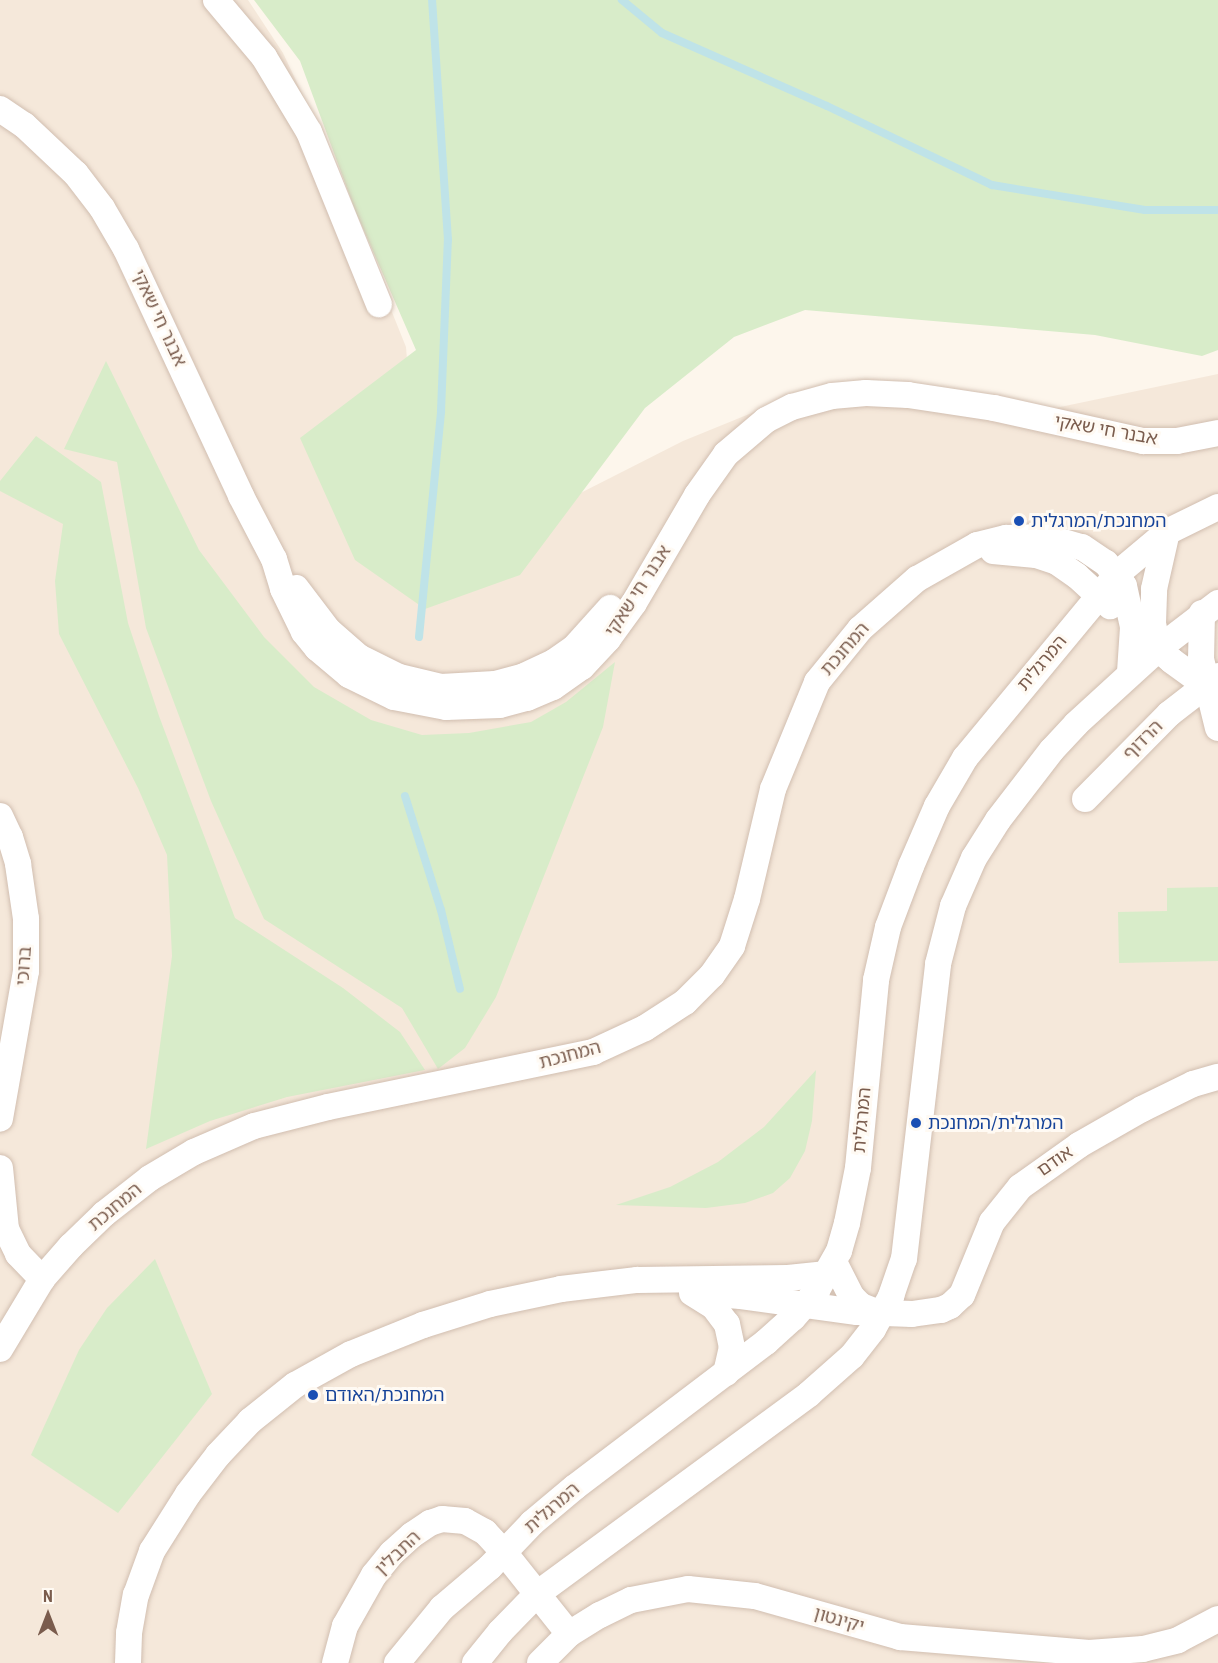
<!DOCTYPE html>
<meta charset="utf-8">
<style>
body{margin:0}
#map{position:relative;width:1218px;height:1663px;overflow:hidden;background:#fdf6ec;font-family:"Roboto Condensed","Noto Sans Hebrew",sans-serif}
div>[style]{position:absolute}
.residential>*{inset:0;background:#f5e8da}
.green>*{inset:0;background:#d8ecc9}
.stream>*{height:8px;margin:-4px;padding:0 4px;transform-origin:4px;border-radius:4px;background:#bfe3e8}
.roads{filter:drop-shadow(0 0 2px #d1beb0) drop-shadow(0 0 2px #d1beb0)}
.minor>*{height:26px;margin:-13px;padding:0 13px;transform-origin:13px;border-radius:13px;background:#fff}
.dots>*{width:16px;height:16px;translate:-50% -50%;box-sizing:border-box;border:3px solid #fffaf3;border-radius:50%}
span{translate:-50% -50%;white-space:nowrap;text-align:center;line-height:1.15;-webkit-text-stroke:6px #fffaf3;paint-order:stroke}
.street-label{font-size:18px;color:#7a5c4d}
.transit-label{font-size:18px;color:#164399}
.left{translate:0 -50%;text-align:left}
.north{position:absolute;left:18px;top:1585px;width:60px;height:60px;-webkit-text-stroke:4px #fffaf3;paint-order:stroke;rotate:0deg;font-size:16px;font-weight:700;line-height:24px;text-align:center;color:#7a5c4d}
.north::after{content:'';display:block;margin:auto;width:21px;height:27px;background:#7a5c4d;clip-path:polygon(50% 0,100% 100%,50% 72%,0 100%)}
</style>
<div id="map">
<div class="residential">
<div style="clip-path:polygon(0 0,248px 0,283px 53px,316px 123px,406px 347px,419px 509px,482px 543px,683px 441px,798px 394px,1041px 411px,1218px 374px,1218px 1663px,0 1663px)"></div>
</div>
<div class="green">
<div style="clip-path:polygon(254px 0,1218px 0,1218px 350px,1202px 356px,1095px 335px,805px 310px,734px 337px,645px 408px,520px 575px,425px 609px,355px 560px,300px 438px,416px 350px,355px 210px,300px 61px)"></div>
<div style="clip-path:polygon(106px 361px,199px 550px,264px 637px,314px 687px,371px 720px,422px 735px,469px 733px,531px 722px,566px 702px,615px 662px,603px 727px,496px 997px,465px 1048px,438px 1069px,402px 1008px,264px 919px,211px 801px,146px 628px,117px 462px,64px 449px)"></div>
<div style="clip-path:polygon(36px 436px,101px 482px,128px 623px,159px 716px,235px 918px,343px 988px,400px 1032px,425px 1070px,287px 1097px,210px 1121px,146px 1149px,172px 956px,167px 855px,138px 788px,59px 634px,55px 581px,63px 524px,0 491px,0 481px)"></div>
<div style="clip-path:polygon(1218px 887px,1218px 961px,1119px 963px,1118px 912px,1167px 911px,1167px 888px)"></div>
<div style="clip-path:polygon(816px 1070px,812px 1121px,805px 1151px,790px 1178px,773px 1193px,745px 1203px,706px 1208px,616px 1205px,670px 1187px,718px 1162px,764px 1127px)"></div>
<div style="clip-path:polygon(155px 1259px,212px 1394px,118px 1513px,31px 1455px,79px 1350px,107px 1308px)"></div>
</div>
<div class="stream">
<div style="left:622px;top:0;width:52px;rotate:39.5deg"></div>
<div style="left:662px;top:33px;width:180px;rotate:23.9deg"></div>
<div style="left:827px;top:106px;width:183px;rotate:25.6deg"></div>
<div style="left:992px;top:185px;width:155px;rotate:9.3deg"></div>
<div style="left:1145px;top:210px;width:73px"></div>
<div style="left:419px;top:637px;width:227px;rotate:-84.4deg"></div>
<div style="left:441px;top:411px;width:171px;rotate:-87.7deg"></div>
<div style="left:448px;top:240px;width:241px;rotate:-93.8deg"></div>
<div style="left:405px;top:796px;width:120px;rotate:72.5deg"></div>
<div style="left:441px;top:910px;width:81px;rotate:76.5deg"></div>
</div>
<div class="roads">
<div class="minor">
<div style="left:216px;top:0;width:75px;rotate:49.9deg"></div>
<div style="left:264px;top:57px;width:87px;rotate:59deg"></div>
<div style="left:309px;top:132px;width:186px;rotate:67.9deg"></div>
<div style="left:0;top:109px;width:29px;rotate:34deg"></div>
<div style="left:24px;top:125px;width:71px;rotate:43.3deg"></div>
<div style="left:76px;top:174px;width:43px;rotate:52.6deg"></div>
<div style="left:102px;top:208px;width:48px;rotate:59.7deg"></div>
<div style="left:126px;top:249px;width:272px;rotate:65deg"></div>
<div style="left:241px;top:496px;width:71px;rotate:62.4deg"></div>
<div style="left:274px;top:559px;width:31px;rotate:73deg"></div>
<div style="left:283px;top:589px;width:48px;rotate:64deg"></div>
<div style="left:304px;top:632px;width:21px;rotate:51deg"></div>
<div style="left:317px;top:648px;width:42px;rotate:40.2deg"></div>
<div style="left:349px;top:675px;width:50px;rotate:26.1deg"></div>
<div style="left:394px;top:697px;width:53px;rotate:10.9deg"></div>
<div style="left:446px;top:707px;width:54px;rotate:-2.1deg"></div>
<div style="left:500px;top:705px;width:28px;rotate:-15deg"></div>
<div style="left:527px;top:698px;width:28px;rotate:-23deg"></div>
<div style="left:553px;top:687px;width:35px;rotate:-35deg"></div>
<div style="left:582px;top:667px;width:38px;rotate:-47deg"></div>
<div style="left:608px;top:639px;width:44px;rotate:-54.2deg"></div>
<div style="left:634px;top:603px;width:125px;rotate:-59.7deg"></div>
<div style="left:697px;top:495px;width:50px;rotate:-54.7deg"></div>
<div style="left:726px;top:454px;width:52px;rotate:-40.4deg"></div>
<div style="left:766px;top:420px;width:29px;rotate:-27deg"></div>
<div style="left:792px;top:407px;width:41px;rotate:-15.4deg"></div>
<div style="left:832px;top:396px;width:34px;rotate:-5deg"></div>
<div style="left:866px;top:393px;width:42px;rotate:2.7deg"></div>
<div style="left:908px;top:395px;width:87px;rotate:8.6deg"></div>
<div style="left:994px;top:408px;width:153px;rotate:12.5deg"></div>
<div style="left:1143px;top:441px;width:34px"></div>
<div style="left:1177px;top:441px;width:42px;rotate:-11deg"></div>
<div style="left:993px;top:551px;width:43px;rotate:5.3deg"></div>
<div style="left:1036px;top:555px;width:22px;rotate:18deg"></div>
<div style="left:1057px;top:562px;width:24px;rotate:35deg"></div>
<div style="left:1077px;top:576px;width:45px;rotate:42.3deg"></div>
<div style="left:296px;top:588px;width:53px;rotate:52.7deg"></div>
<div style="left:328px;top:630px;width:41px;rotate:41.1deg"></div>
<div style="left:359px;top:657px;width:45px;rotate:26.6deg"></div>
<div style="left:399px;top:677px;width:43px;rotate:13.4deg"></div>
<div style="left:441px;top:687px;width:54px;rotate:-3.2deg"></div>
<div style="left:495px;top:684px;width:30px;rotate:-15deg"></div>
<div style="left:524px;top:676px;width:33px;rotate:-25deg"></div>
<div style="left:554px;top:662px;width:24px;rotate:-35deg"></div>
<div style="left:574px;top:648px;width:54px;rotate:-48deg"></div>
<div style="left:1202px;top:613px;width:46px;rotate:91.2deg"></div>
<div style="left:1201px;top:659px;width:71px;rotate:76.2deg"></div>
<div style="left:1146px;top:639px;width:34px;rotate:40deg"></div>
<div style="left:1172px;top:661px;width:41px;rotate:36deg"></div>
<div style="left:1158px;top:649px;width:26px;rotate:-101deg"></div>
<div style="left:1153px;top:623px;width:34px;rotate:-88deg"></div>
<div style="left:1154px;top:589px;width:58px;rotate:-77.2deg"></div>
<div style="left:1085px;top:799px;width:120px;rotate:-45.3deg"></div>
<div style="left:1169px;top:714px;width:62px;rotate:-37.8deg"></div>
<div style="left:0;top:816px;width:23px;rotate:65deg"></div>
<div style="left:10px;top:837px;width:28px;rotate:73deg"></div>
<div style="left:18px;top:864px;width:56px;rotate:81.7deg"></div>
<div style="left:26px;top:919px;width:52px;rotate:90deg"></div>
<div style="left:26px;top:971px;width:150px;rotate:100deg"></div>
<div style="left:0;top:1168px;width:61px;rotate:84.4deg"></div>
<div style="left:6px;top:1229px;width:28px;rotate:64deg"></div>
<div style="left:18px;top:1254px;width:35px;rotate:46deg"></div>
<div style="left:834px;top:1262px;width:38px;rotate:63deg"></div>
<div style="left:851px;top:1296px;width:14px;rotate:45deg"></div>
<div style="left:861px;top:1306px;width:17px;rotate:21deg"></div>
<div style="left:692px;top:1293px;width:26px;rotate:32deg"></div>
<div style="left:714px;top:1307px;width:21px;rotate:53deg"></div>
<div style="left:727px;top:1324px;width:24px;rotate:78deg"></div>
<div style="left:732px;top:1347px;width:27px;rotate:103deg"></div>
<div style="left:699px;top:1293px;width:42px;rotate:4.1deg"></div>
<div style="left:741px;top:1296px;width:117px;rotate:7.9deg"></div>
<div style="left:857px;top:1312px;width:55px;rotate:2.1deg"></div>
<div style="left:912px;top:1314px;width:29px;rotate:-8deg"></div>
<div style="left:941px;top:1310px;width:10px;rotate:-24deg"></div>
<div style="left:950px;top:1306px;width:16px;rotate:-43deg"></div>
<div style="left:962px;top:1295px;width:79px;rotate:-67.7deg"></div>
<div style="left:992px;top:1222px;width:45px;rotate:-51.3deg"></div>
<div style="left:1020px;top:1187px;width:72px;rotate:-35.4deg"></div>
<div style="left:1079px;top:1145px;width:73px;rotate:-29.7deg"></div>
<div style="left:1142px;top:1109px;width:57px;rotate:-26.1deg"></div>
<div style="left:1193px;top:1084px;width:26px;rotate:-16deg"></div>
<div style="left:0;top:1349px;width:82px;rotate:-59deg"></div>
<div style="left:42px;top:1279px;width:44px;rotate:-48.7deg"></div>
<div style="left:71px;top:1246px;width:46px;rotate:-44.1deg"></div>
<div style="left:104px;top:1214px;width:58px;rotate:-38deg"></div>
<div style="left:150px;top:1178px;width:51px;rotate:-30.6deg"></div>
<div style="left:194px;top:1152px;width:65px;rotate:-23.4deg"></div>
<div style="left:254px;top:1126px;width:76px;rotate:-14.4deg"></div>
<div style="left:328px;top:1107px;width:271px;rotate:-11.7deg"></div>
<div style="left:593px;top:1052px;width:57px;rotate:-24.8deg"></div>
<div style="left:645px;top:1028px;width:48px;rotate:-33deg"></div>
<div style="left:685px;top:1002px;width:38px;rotate:-45deg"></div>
<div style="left:712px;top:975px;width:35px;rotate:-55deg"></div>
<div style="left:732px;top:946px;width:49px;rotate:-72.3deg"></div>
<div style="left:747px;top:899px;width:113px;rotate:-76.7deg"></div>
<div style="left:773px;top:789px;width:116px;rotate:-67.6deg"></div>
<div style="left:817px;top:682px;width:68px;rotate:-50.9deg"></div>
<div style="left:860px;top:629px;width:76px;rotate:-41.3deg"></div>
<div style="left:917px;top:579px;width:69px;rotate:-29.5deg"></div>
<div style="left:977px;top:545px;width:30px;rotate:-14deg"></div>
<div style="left:1006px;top:538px;width:40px;rotate:-1.4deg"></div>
<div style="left:1046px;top:537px;width:37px;rotate:16deg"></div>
<div style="left:1082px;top:547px;width:29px;rotate:34deg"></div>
<div style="left:1106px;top:563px;width:29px;rotate:52deg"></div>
<div style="left:1124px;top:586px;width:42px;rotate:77.6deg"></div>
<div style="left:1133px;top:627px;width:45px;rotate:93.8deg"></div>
<div style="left:128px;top:1663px;width:30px;rotate:-88deg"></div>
<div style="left:129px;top:1633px;width:39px;rotate:-80deg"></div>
<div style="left:136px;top:1595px;width:47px;rotate:-70deg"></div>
<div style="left:152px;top:1551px;width:67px;rotate:-57.7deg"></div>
<div style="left:188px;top:1494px;width:49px;rotate:-52.4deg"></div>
<div style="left:218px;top:1455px;width:47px;rotate:-46.7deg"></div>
<div style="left:250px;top:1421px;width:58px;rotate:-38.7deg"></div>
<div style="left:295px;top:1385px;width:64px;rotate:-29deg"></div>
<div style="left:351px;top:1354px;width:78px;rotate:-21.9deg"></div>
<div style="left:423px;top:1325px;width:70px;rotate:-17.4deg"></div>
<div style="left:490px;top:1304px;width:73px;rotate:-11.9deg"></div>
<div style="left:561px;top:1289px;width:77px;rotate:-6.8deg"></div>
<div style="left:637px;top:1280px;width:151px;rotate:-0.8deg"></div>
<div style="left:788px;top:1278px;width:39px;rotate:-6deg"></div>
<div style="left:335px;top:1663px;width:38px;rotate:-75deg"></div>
<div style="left:345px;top:1626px;width:59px;rotate:-60.4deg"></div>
<div style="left:374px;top:1575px;width:28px;rotate:-51deg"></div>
<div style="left:392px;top:1553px;width:27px;rotate:-42deg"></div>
<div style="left:412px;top:1535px;width:22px;rotate:-34deg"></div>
<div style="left:430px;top:1523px;width:13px;rotate:-18deg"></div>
<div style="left:442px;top:1519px;width:23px;rotate:5deg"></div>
<div style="left:465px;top:1521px;width:23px;rotate:29deg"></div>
<div style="left:485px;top:1532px;width:26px;rotate:47deg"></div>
<div style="left:503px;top:1551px;width:106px;rotate:51.5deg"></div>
<div style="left:397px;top:1663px;width:71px;rotate:-50.7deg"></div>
<div style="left:442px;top:1608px;width:63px;rotate:-40.5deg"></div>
<div style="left:490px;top:1567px;width:61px;rotate:-46.3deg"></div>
<div style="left:532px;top:1523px;width:56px;rotate:-39.9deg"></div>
<div style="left:575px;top:1487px;width:240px;rotate:-37.2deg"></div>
<div style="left:766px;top:1342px;width:36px;rotate:-42deg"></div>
<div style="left:793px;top:1318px;width:37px;rotate:-49deg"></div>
<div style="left:817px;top:1290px;width:45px;rotate:-60.6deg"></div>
<div style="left:839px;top:1251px;width:29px;rotate:-74deg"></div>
<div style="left:847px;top:1223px;width:56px;rotate:-78.7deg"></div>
<div style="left:858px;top:1168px;width:189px;rotate:-84.5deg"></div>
<div style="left:876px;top:980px;width:54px;rotate:-77.2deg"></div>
<div style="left:888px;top:927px;width:65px;rotate:-69.3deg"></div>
<div style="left:911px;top:866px;width:65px;rotate:-66.6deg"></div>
<div style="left:937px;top:806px;width:56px;rotate:-59.7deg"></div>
<div style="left:965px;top:758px;width:239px;rotate:-50.4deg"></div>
<div style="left:1117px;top:574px;width:65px;rotate:-40deg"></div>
<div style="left:1167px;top:532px;width:57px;rotate:-26.1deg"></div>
<div style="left:475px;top:1663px;width:40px;rotate:-51deg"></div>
<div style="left:500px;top:1632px;width:53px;rotate:-45.8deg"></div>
<div style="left:537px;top:1594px;width:338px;rotate:-36.3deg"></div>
<div style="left:809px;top:1394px;width:57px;rotate:-41.5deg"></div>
<div style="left:852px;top:1356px;width:34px;rotate:-52deg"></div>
<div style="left:873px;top:1329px;width:38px;rotate:-61deg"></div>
<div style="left:891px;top:1296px;width:39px;rotate:-71deg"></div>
<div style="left:904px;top:1259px;width:297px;rotate:-83.4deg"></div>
<div style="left:938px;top:964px;width:60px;rotate:-75.5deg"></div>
<div style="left:953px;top:906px;width:52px;rotate:-66.4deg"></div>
<div style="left:974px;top:858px;width:45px;rotate:-57.7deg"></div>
<div style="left:998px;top:820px;width:88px;rotate:-52.4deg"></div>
<div style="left:1052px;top:750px;width:35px;rotate:-47deg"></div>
<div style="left:1076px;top:724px;width:111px;rotate:-42.4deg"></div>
<div style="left:1158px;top:649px;width:76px;rotate:-37.5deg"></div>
<div style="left:540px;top:1663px;width:41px;rotate:-45deg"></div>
<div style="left:569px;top:1634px;width:36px;rotate:-32deg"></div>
<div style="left:600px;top:1615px;width:34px;rotate:-26deg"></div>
<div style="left:631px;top:1600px;width:58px;rotate:-10.9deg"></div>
<div style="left:688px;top:1589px;width:67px;rotate:6deg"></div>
<div style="left:755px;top:1596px;width:151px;rotate:15.8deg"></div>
<div style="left:900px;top:1637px;width:190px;rotate:4.8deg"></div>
<div style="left:1089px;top:1653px;width:54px;rotate:-4.2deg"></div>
<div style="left:1143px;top:1649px;width:36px;rotate:-14deg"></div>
<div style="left:1178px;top:1640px;width:45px;rotate:-27.7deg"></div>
</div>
</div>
<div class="dots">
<div style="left:1019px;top:521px;background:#1a4fb4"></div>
<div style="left:916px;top:1123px;background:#1a4fb4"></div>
<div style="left:313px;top:1395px;background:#1a4fb4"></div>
</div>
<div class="street-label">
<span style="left:159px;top:318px;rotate:65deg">אבנר חי שאקי</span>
<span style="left:1106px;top:430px;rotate:10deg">אבנר חי שאקי</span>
<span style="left:638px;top:591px;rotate:-57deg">אבנר חי שאקי</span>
<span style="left:845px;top:649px;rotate:-49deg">המחנכת</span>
<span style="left:1042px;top:663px;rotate:-50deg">המרגלית</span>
<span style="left:1143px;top:740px;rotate:-45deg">הרדוף</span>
<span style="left:24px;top:966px;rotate:-86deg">ברוכי</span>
<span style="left:570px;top:1055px;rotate:-15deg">המחנכת</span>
<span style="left:862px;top:1120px;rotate:-85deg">המרגלית</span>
<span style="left:1055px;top:1161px;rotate:-35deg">אודם</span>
<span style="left:115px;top:1207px;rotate:-40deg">המחנכת</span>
<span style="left:552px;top:1508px;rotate:-41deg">המרגלית</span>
<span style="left:398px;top:1553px;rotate:-44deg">התבלין</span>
<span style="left:839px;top:1620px;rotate:16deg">יקינטון</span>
</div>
<div class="transit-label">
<span class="left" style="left:1031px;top:521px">המחנכת/המרגלית</span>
<span class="left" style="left:928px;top:1123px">המרגלית/המחנכת</span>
<span class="left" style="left:325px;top:1395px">המחנכת/האודם</span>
</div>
<div class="north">N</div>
</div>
